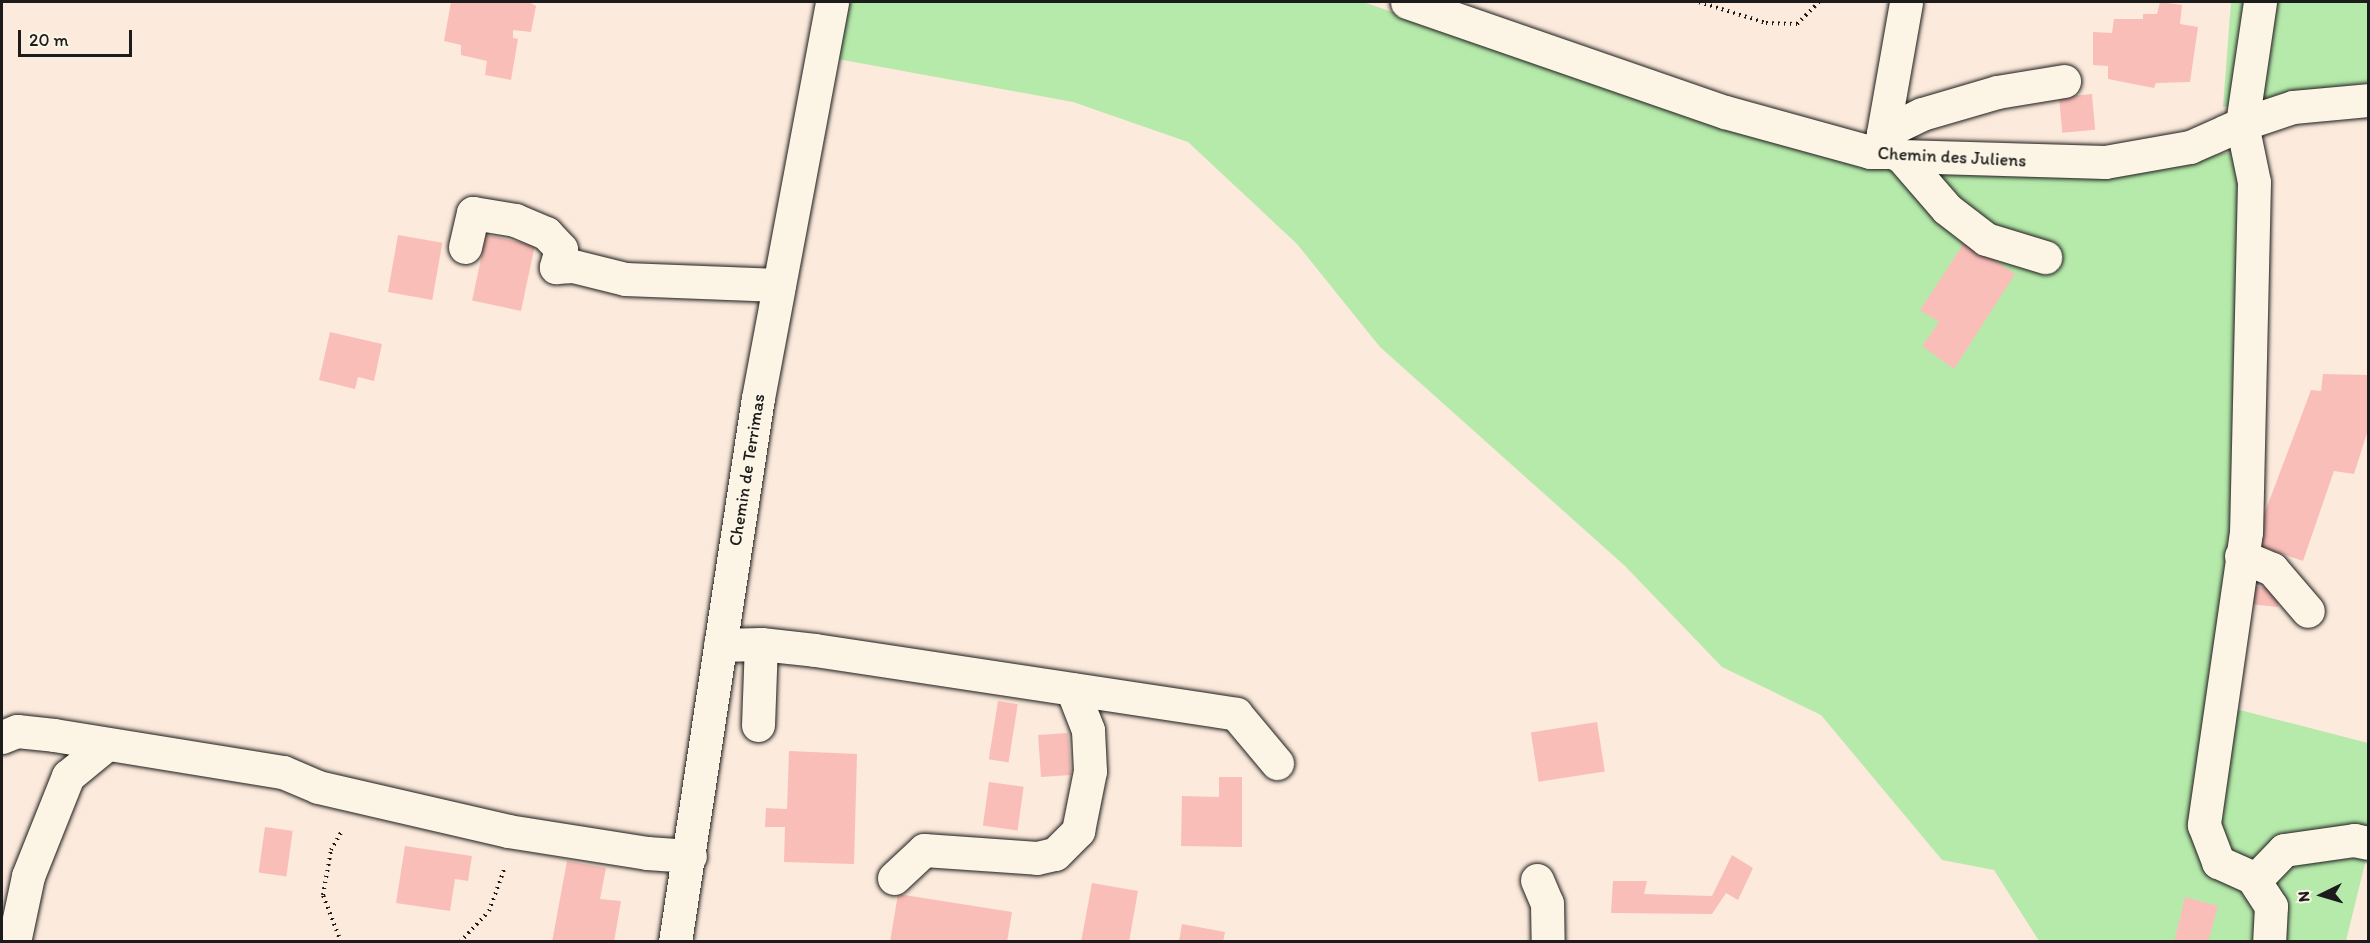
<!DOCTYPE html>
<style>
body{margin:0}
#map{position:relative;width:2370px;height:943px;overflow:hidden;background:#fceadc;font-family:Itim,sans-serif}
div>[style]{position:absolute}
.green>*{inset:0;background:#b6eaab}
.building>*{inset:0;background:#fabeb8;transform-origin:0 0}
.path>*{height:4px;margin-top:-2px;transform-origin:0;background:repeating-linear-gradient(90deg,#1c1c1c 0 1.5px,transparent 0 6px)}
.roads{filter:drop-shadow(0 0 2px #1c1c1c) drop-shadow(0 0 2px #1c1c1c)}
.minor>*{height:33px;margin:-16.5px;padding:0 16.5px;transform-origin:16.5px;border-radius:16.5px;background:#fcf5e5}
span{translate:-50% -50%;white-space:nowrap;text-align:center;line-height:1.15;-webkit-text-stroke:4.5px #fcf5e5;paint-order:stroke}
.street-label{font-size:18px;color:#1c1c1c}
.frame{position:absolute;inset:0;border:3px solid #1c1c1c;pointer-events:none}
.north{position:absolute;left:2292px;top:865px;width:60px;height:60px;-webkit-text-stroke:4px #fcf5e5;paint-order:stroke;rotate:265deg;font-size:16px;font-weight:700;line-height:24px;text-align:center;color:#1c1c1c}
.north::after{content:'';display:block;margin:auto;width:21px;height:27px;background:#1c1c1c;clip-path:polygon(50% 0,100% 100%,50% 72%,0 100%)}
.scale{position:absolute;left:18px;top:30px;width:114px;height:27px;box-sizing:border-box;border:3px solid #1c1c1c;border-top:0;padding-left:8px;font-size:18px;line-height:21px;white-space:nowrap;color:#1c1c1c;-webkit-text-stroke:4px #fcf5e5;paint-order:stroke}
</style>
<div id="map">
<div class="green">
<div style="clip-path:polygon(843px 2px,1363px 2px,1789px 146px,2099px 173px,2239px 151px,2229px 555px,2205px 701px,2368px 743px,2368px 851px,2346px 941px,2039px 941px,1994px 870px,1942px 860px,1821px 715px,1722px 667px,1625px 566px,1380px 347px,1297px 244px,1188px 142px,1073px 102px,832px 58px)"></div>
<div style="clip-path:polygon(2231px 2px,2368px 2px,2368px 82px,2223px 107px)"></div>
</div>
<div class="building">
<div style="clip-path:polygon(451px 2px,529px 2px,536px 6px,531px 32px,513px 30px,513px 38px,518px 39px,511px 80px,485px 75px,487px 61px,461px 55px,461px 45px,444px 41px)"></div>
<div style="clip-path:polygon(2160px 2px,2182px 5px,2180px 24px,2198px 27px,2190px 82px,2156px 83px,2154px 88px,2108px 79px,2108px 66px,2093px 65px,2093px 32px,2112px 33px,2114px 19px,2143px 19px,2143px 14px,2157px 14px)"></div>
<div style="left:2092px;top:94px;width:36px;height:33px;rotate:85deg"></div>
<div style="left:398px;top:235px;width:45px;height:58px;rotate:10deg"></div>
<div style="left:486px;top:235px;width:50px;height:67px;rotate:12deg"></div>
<div style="clip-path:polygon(1966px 240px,2015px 274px,1954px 369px,1922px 346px,1939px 322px,1920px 310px)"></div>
<div style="clip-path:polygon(330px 332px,382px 344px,374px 381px,358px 377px,355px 389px,319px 380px)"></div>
<div style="clip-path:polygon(2323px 374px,2368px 375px,2368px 430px,2354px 474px,2334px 471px,2303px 561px,2253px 544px,2311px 390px,2321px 391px)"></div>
<div style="left:2251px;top:586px;width:29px;height:18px;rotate:6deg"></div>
<div style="left:998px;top:701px;width:20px;height:59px;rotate:9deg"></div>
<div style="left:1597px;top:722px;width:50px;height:67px;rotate:81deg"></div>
<div style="left:1068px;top:733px;width:42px;height:30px;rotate:86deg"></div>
<div style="clip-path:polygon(789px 751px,857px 754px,854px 864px,784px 862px,785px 827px,765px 827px,766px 808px,787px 809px)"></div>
<div style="clip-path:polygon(1219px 777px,1242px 777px,1242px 847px,1181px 846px,1182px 796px,1219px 797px)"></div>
<div style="left:989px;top:782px;width:35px;height:44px;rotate:8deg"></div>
<div style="left:265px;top:827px;width:28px;height:46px;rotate:8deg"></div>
<div style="clip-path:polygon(405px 846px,472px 856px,468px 881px,455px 879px,450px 911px,396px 903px)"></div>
<div style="clip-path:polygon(1732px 855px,1753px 868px,1738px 900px,1726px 893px,1712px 914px,1611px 913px,1613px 881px,1647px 881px,1644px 894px,1712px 896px)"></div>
<div style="clip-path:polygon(567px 861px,606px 868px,600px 899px,621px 901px,614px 942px,552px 942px)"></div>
<div style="clip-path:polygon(1092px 883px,1138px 891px,1129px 942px,1081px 942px)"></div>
<div style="clip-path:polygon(898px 894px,1012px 912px,1007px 942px,890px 942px)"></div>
<div style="clip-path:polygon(2185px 897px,2218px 906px,2208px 942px,2174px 942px)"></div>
<div style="clip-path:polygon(1182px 924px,1225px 932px,1223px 942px,1179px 942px)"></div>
</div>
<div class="path">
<div style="left:1699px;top:2px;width:70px;rotate:17.4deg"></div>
<div style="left:1766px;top:23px;width:31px;rotate:2deg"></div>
<div style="left:1797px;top:24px;width:31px;rotate:-45deg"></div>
<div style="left:341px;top:942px;width:50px;rotate:-111deg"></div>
<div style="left:323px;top:895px;width:46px;rotate:-79.9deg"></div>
<div style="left:331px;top:850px;width:22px;rotate:-60deg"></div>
<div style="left:460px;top:942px;width:42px;rotate:-46.9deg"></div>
<div style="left:489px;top:911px;width:47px;rotate:-70deg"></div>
</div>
<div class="roads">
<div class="minor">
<div style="left:1407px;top:2px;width:336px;rotate:19.1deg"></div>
<div style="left:1725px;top:112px;width:150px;rotate:15.4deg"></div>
<div style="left:1870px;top:152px;width:22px"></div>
<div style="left:1892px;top:152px;width:10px;rotate:24deg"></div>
<div style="left:1901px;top:156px;width:204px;rotate:1.7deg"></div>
<div style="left:2105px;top:162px;width:86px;rotate:-10deg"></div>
<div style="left:2190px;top:147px;width:57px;rotate:-23.9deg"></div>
<div style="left:2242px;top:124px;width:54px;rotate:-18.4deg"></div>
<div style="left:2293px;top:107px;width:75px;rotate:-5.3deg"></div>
<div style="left:2260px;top:2px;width:123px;rotate:98.4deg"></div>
<div style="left:2242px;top:124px;width:59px;rotate:78.3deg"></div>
<div style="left:2254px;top:182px;width:350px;rotate:91.3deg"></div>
<div style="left:2246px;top:532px;width:296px;rotate:98.2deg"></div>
<div style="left:2204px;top:825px;width:40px;rotate:69deg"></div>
<div style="left:2218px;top:862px;width:42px;rotate:24.1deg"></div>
<div style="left:2256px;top:879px;width:40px;rotate:-46deg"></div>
<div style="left:2284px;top:850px;width:71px;rotate:-8.1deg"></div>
<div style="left:2354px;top:840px;width:14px;rotate:12deg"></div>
<div style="left:1883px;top:133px;width:43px;rotate:-26deg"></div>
<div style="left:1922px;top:114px;width:78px;rotate:-16.3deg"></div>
<div style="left:1997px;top:92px;width:68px;rotate:-9.3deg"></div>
<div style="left:1880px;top:150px;width:150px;rotate:-80deg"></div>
<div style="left:1901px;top:156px;width:70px;rotate:49deg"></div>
<div style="left:1947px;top:209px;width:49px;rotate:37.6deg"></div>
<div style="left:1986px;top:239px;width:62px;rotate:17deg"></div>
<div style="left:465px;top:247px;width:35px;rotate:-77deg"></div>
<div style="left:473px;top:213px;width:43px;rotate:9.5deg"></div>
<div style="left:515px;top:220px;width:34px;rotate:23deg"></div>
<div style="left:546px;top:233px;width:22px;rotate:47deg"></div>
<div style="left:561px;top:249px;width:19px;rotate:106deg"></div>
<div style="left:556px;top:267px;width:17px;rotate:-3deg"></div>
<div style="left:573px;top:266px;width:54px;rotate:14deg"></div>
<div style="left:625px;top:279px;width:154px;rotate:2.2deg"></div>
<div style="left:2241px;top:556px;width:34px;rotate:23deg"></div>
<div style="left:2272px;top:569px;width:55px;rotate:49.4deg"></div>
<div style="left:720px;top:645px;width:41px;rotate:-1.4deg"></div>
<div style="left:761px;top:644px;width:54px;rotate:6.3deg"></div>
<div style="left:815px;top:650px;width:426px;rotate:8.6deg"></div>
<div style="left:1236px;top:714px;width:64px;rotate:50.1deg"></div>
<div style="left:758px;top:725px;width:81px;rotate:-87.9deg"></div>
<div style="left:2px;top:737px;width:16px;rotate:-22deg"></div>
<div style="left:17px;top:731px;width:37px;rotate:6deg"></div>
<div style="left:54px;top:735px;width:232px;rotate:9.2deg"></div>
<div style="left:283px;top:772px;width:38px;rotate:23deg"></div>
<div style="left:318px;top:787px;width:195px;rotate:13deg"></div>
<div style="left:508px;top:831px;width:141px;rotate:9deg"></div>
<div style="left:647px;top:853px;width:43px;rotate:4deg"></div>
<div style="left:2252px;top:877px;width:35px;rotate:57deg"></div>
<div style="left:2271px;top:906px;width:36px;rotate:93deg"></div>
<div style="left:894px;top:878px;width:41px;rotate:-43deg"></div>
<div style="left:924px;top:850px;width:113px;rotate:4deg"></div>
<div style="left:1037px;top:858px;width:18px;rotate:-13deg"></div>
<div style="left:1055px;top:854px;width:33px;rotate:-45deg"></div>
<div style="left:1078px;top:831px;width:61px;rotate:-78.7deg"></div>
<div style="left:1090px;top:771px;width:41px;rotate:-92.8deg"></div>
<div style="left:1088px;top:730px;width:44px;rotate:-111.3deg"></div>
<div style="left:1537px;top:880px;width:25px;rotate:67deg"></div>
<div style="left:1547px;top:903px;width:39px;rotate:89deg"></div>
<div style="left:14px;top:942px;width:67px;rotate:-78deg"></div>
<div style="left:28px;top:876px;width:108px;rotate:-68.2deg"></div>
<div style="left:68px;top:776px;width:50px;rotate:-39.4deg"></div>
<div style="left:675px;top:942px;width:550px;rotate:-81.33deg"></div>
<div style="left:758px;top:398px;width:403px;rotate:-79.4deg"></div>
</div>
</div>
<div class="street-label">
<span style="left:1952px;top:157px;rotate:3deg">Chemin des Juliens</span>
<span style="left:747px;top:470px;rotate:-81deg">Chemin de Terrimas</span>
</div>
<div class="frame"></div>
<div class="north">N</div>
<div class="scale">20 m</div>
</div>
